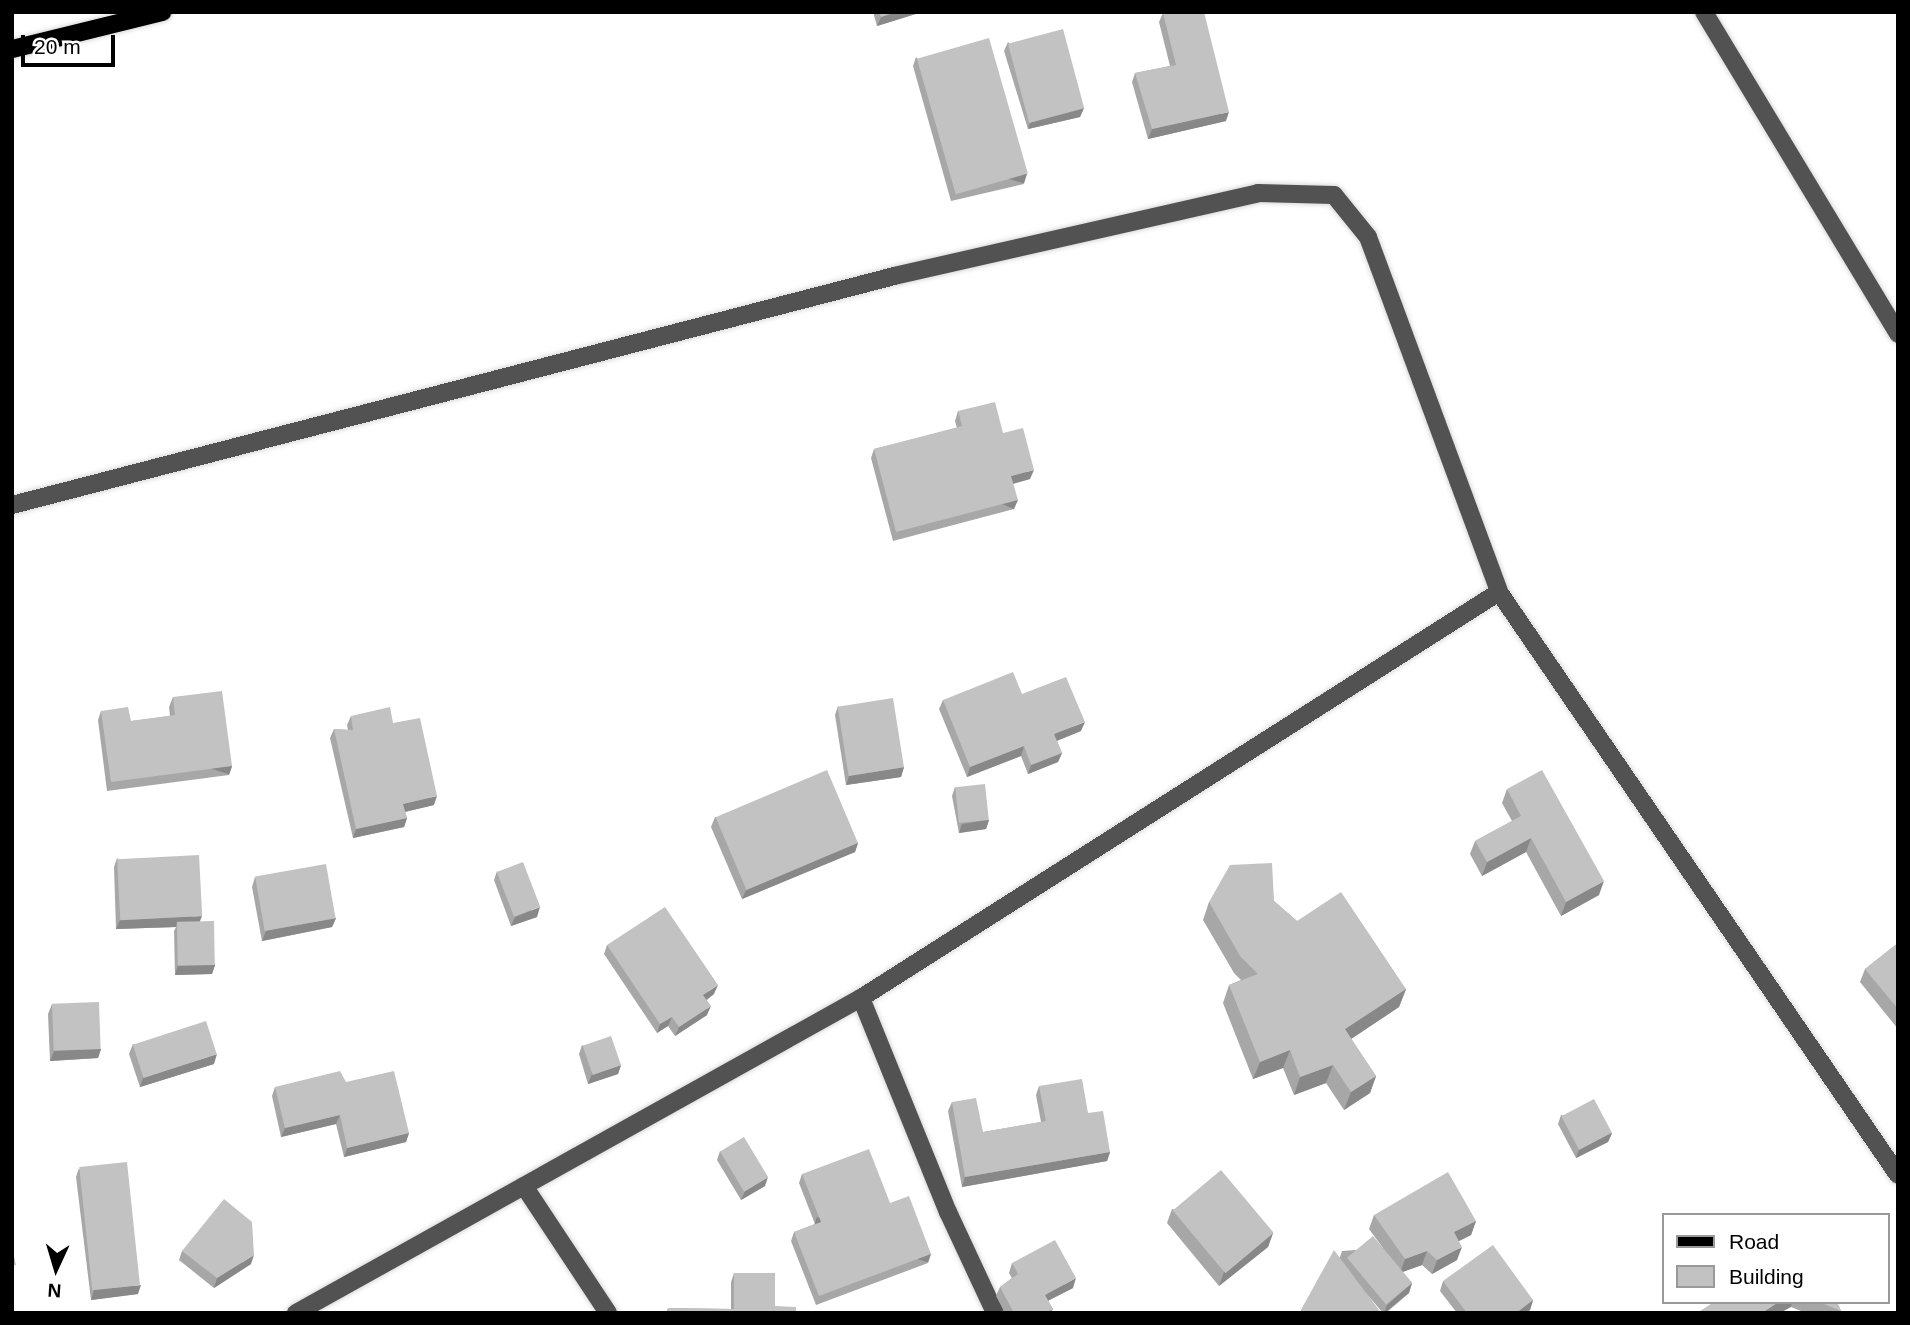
<!DOCTYPE html>
<style>
body{margin:0}
#map{position:relative;width:1910px;height:1325px;overflow:hidden;background:#fff;font-family:Helvetica,sans-serif}
div>[style]{position:absolute}
.roads{filter:drop-shadow(0 0 2px #dbdbdb) drop-shadow(0 0 2px #dbdbdb)}
.minor>*{height:18px;margin:-9px;padding:0 9px;transform-origin:9px;border-radius:9px;background:#525252}
.major>*{height:18px;margin:-9px;padding:0 9px;transform-origin:9px;border-radius:9px;background:#000}
.wall>*{inset:0;background:#a7a7a7}
.shaded-wall>*{inset:0;background:#888;transform-origin:0 0}
.building>*{inset:0;background:#c2c2c2;transform-origin:0 0}
span{translate:-50% -50%;white-space:nowrap;text-align:center;line-height:1.15;-webkit-text-stroke:5px #fff;paint-order:stroke}
.frame{position:absolute;inset:0;border:14px solid #000;pointer-events:none}
.legend{position:absolute;left:1662px;top:1213px;width:228px;height:91px;box-sizing:border-box;background:#fff;border:2px solid #999;margin:0;padding:9px 12px;list-style:none;font-size:21px;color:#000}
.legend li{display:flex;align-items:center;gap:14px;height:35px}
.legend b{width:35px;border:2px solid #999}
.north{position:absolute;left:21px;top:1234px;width:70px;height:70px;-webkit-text-stroke:5px #fff;paint-order:stroke;rotate:184deg;font-size:19px;font-weight:700;line-height:28px;text-align:center;color:#000}
.north::after{content:'';display:block;margin:auto;width:24px;height:32px;background:#000;clip-path:polygon(50% 0,100% 100%,50% 72%,0 100%)}
.scale{position:absolute;left:21px;top:35px;width:94px;height:32px;box-sizing:border-box;border:4px solid #000;border-top:0;padding-left:9px;font-size:21px;line-height:24px;white-space:nowrap;color:#000;-webkit-text-stroke:5px #fff;paint-order:stroke}
</style>
<div id="map">
<div class="roads">
<div class="minor">
<div style="left:1704px;top:12px;width:376px;rotate:58.9deg"></div>
<div style="left:12px;top:505px;width:911px;rotate:-14.55deg"></div>
<div style="left:894px;top:276px;width:373px;rotate:-12.8deg"></div>
<div style="left:1258px;top:193px;width:76px;rotate:1.5deg"></div>
<div style="left:1334px;top:195px;width:54px;rotate:51deg"></div>
<div style="left:1368px;top:237px;width:378px;rotate:69.7deg"></div>
<div style="left:1499px;top:592px;width:706px;rotate:55.61deg"></div>
<div style="left:861px;top:998px;width:231px;rotate:67.9deg"></div>
<div style="left:948px;top:1212px;width:111px;rotate:65deg"></div>
<div style="left:524px;top:1186px;width:152px;rotate:56.5deg"></div>
<div style="left:296px;top:1313px;width:647px;rotate:-29.14deg"></div>
<div style="left:861px;top:998px;width:756px;rotate:-32.47deg"></div>
</div>
<div class="major">
<div style="left:12px;top:49px;width:155px;rotate:-13.8deg"></div>
</div>
</div>
<div class="wall">
<div style="clip-path:polygon(873px 12px,922px 12px,877px 26px)"></div>
<div style="clip-path:polygon(1163px 13px,1226px 121px,1148px 139px,1132px 82px,1135px 73px,1170px 66px,1159px 22px)"></div>
<div style="clip-path:polygon(1008px 42px,1084px 108px,1080px 117px,1028px 129px,1004px 51px)"></div>
<div style="clip-path:polygon(916px 57px,1024px 184px,951px 201px,913px 66px)"></div>
<div style="clip-path:polygon(958px 411px,1003px 433px,1030px 479px,1013px 484px,1014px 509px,893px 541px,871px 458px,874px 449px,957px 428px,955px 421px)"></div>
<div style="clip-path:polygon(1022px 694px,1081px 731px,1057px 741px,1062px 753px,1058px 762px,1028px 774px,1021px 756px,967px 777px,939px 709px,943px 700px)"></div>
<div style="clip-path:polygon(173px 697px,232px 766px,229px 775px,107px 791px,98px 720px,101px 711px,131px 721px,170px 716px,169px 707px)"></div>
<div style="clip-path:polygon(838px 706px,904px 767px,901px 777px,846px 785px,835px 715px)"></div>
<div style="clip-path:polygon(351px 716px,393px 723px,434px 805px,405px 812px,407px 818px,404px 827px,353px 838px,330px 738px,334px 729px,348px 730px,347px 725px)"></div>
<div style="clip-path:polygon(955px 787px,989px 820px,986px 829px,959px 833px,952px 796px)"></div>
<div style="clip-path:polygon(1507px 789px,1599px 895px,1561px 916px,1526px 852px,1482px 876px,1470px 854px,1475px 841px,1512px 821px,1502px 803px)"></div>
<div style="clip-path:polygon(715px 817px,858px 843px,855px 852px,742px 899px,711px 827px)"></div>
<div style="clip-path:polygon(117px 858px,200px 922px,215px 965px,212px 974px,175px 975px,174px 931px,176px 927px,116px 929px,114px 867px)"></div>
<div style="clip-path:polygon(497px 871px,537px 917px,511px 926px,494px 880px)"></div>
<div style="clip-path:polygon(255px 877px,336px 918px,332px 927px,262px 941px,252px 887px)"></div>
<div style="clip-path:polygon(1274px 901px,1297px 921px,1406px 989px,1399px 1007px,1351px 1039px,1376px 1076px,1370px 1093px,1344px 1110px,1326px 1083px,1294px 1095px,1283px 1068px,1253px 1079px,1223px 1003px,1229px 985px,1241px 980px,1234px 973px,1203px 920px,1209px 902px)"></div>
<div style="clip-path:polygon(1898px 943px,1898px 1029px,1860px 982px,1865px 969px)"></div>
<div style="clip-path:polygon(607px 945px,714px 994px,707px 1000px,707px 1015px,675px 1036px,668px 1026px,657px 1033px,604px 954px)"></div>
<div style="clip-path:polygon(52px 1004px,101px 1049px,98px 1058px,50px 1061px,48px 1014px)"></div>
<div style="clip-path:polygon(133px 1044px,214px 1064px,140px 1087px,129px 1054px)"></div>
<div style="clip-path:polygon(582px 1045px,621px 1065px,618px 1074px,588px 1084px,579px 1054px)"></div>
<div style="clip-path:polygon(346px 1082px,409px 1133px,406px 1142px,344px 1157px,336px 1124px,281px 1137px,272px 1096px,275px 1087px)"></div>
<div style="clip-path:polygon(1039px 1086px,1088px 1113px,1110px 1152px,1107px 1161px,962px 1187px,948px 1111px,952px 1102px,983px 1132px,1041px 1122px,1036px 1095px)"></div>
<div style="clip-path:polygon(1561px 1115px,1612px 1133px,1608px 1142px,1576px 1158px,1558px 1124px)"></div>
<div style="clip-path:polygon(720px 1151px,765px 1186px,741px 1200px,717px 1160px)"></div>
<div style="clip-path:polygon(79px 1168px,138px 1294px,91px 1300px,76px 1177px)"></div>
<div style="clip-path:polygon(802px 1174px,890px 1203px,928px 1263px,816px 1305px,791px 1241px,794px 1232px,815px 1224px,799px 1183px)"></div>
<div style="clip-path:polygon(1172px 1209px,1273px 1233px,1268px 1247px,1219px 1286px,1167px 1223px)"></div>
<div style="clip-path:polygon(1374px 1215px,1476px 1221px,1471px 1235px,1459px 1241px,1457px 1260px,1432px 1274px,1422px 1265px,1402px 1272px,1412px 1283px,1409px 1293px,1386px 1313px,1383px 1313px,1365px 1292px,1381px 1313px,1300px 1313px,1302px 1308px,1340px 1257px,1342px 1251px,1383px 1248px,1369px 1229px)"></div>
<div style="clip-path:polygon(182px 1251px,251px 1264px,214px 1288px,179px 1260px)"></div>
<div style="clip-path:polygon(1012px 1263px,1073px 1288px,1048px 1301px,1053px 1309px,1051px 1313px,1005px 1313px,996px 1296px,1000px 1287px,1012px 1278px,1009px 1273px)"></div>
<div style="clip-path:polygon(734px 1273px,775px 1306px,796px 1313px,666px 1313px,668px 1308px,731px 1309px,731px 1282px)"></div>
<div style="clip-path:polygon(1443px 1281px,1533px 1300px,1530px 1310px,1525px 1313px,1457px 1313px,1440px 1291px)"></div>
<div style="clip-path:polygon(1714px 1302px,1837px 1302px,1841px 1311px,1840px 1313px,1806px 1313px,1791px 1307px)"></div>
</div>
<div class="shaded-wall">
<div style="clip-path:polygon(896px 12px,922px 12px,877px 26px,881px 17px)"></div>
<div style="clip-path:polygon(1084px 108px,1080px 117px,1028px 129px,1031px 119px)"></div>
<div style="clip-path:polygon(1229px 112px,1226px 121px,1148px 139px,1152px 129px)"></div>
<div style="left:1027px;top:174px;width:10px;height:75px;rotate:107deg"></div>
<div style="clip-path:polygon(1034px 470px,1030px 479px,1008px 485px,1011px 476px)"></div>
<div style="left:1018px;top:500px;width:10px;height:126px;rotate:114deg"></div>
<div style="clip-path:polygon(1085px 722px,1081px 731px,1051px 743px,1054px 734px)"></div>
<div style="clip-path:polygon(1024px 746px,1021px 756px,967px 777px,970px 767px)"></div>
<div style="clip-path:polygon(1062px 753px,1058px 762px,1028px 774px,1031px 765px)"></div>
<div style="left:232px;top:766px;width:9px;height:122px;rotate:108deg"></div>
<div style="clip-path:polygon(904px 767px,901px 777px,846px 785px,849px 776px)"></div>
<div style="clip-path:polygon(437px 796px,434px 805px,400px 813px,403px 804px)"></div>
<div style="clip-path:polygon(407px 818px,404px 827px,353px 838px,356px 829px)"></div>
<div style="clip-path:polygon(989px 820px,986px 829px,959px 833px,962px 824px)"></div>
<div style="clip-path:polygon(1531px 838px,1526px 852px,1482px 876px,1487px 862px)"></div>
<div style="clip-path:polygon(858px 843px,855px 852px,742px 899px,746px 890px)"></div>
<div style="clip-path:polygon(1604px 881px,1599px 895px,1561px 916px,1566px 902px)"></div>
<div style="clip-path:polygon(540px 907px,537px 917px,511px 926px,515px 917px)"></div>
<div style="clip-path:polygon(202px 916px,198px 926px,177px 922px,176px 927px,116px 929px,120px 920px)"></div>
<div style="clip-path:polygon(336px 918px,332px 927px,262px 941px,266px 931px)"></div>
<div style="clip-path:polygon(178px 965px,215px 965px,212px 974px,175px 975px)"></div>
<div style="clip-path:polygon(718px 985px,714px 994px,700px 1004px,703px 995px)"></div>
<div style="clip-path:polygon(1406px 989px,1399px 1007px,1339px 1047px,1345px 1029px)"></div>
<div style="clip-path:polygon(711px 1006px,707px 1015px,675px 1036px,679px 1027px)"></div>
<div style="clip-path:polygon(672px 1017px,668px 1026px,657px 1033px,660px 1024px)"></div>
<div style="clip-path:polygon(101px 1049px,98px 1058px,50px 1061px,54px 1051px)"></div>
<div style="clip-path:polygon(1290px 1050px,1283px 1068px,1253px 1079px,1260px 1062px)"></div>
<div style="clip-path:polygon(217px 1054px,214px 1064px,140px 1087px,143px 1078px)"></div>
<div style="clip-path:polygon(621px 1065px,618px 1074px,588px 1084px,592px 1074px)"></div>
<div style="clip-path:polygon(1333px 1065px,1326px 1083px,1294px 1095px,1300px 1077px)"></div>
<div style="clip-path:polygon(1376px 1076px,1370px 1093px,1344px 1110px,1351px 1092px)"></div>
<div style="clip-path:polygon(340px 1115px,336px 1124px,281px 1137px,285px 1128px)"></div>
<div style="clip-path:polygon(409px 1133px,406px 1142px,344px 1157px,347px 1148px)"></div>
<div style="clip-path:polygon(1612px 1133px,1608px 1142px,1576px 1158px,1579px 1149px)"></div>
<div style="clip-path:polygon(1110px 1152px,1107px 1161px,962px 1187px,965px 1177px)"></div>
<div style="clip-path:polygon(768px 1177px,765px 1186px,741px 1200px,745px 1191px)"></div>
<div style="clip-path:polygon(1476px 1221px,1471px 1235px,1449px 1246px,1454px 1232px)"></div>
<div style="clip-path:polygon(1273px 1233px,1268px 1247px,1219px 1286px,1224px 1272px)"></div>
<div style="clip-path:polygon(1462px 1247px,1457px 1260px,1432px 1274px,1437px 1260px)"></div>
<div style="clip-path:polygon(1427px 1251px,1422px 1265px,1400px 1273px,1405px 1259px)"></div>
<div style="left:931px;top:1254px;width:9px;height:120px;rotate:108deg"></div>
<div style="clip-path:polygon(254px 1255px,251px 1264px,214px 1288px,217px 1278px)"></div>
<div style="clip-path:polygon(1076px 1278px,1073px 1288px,1041px 1304px,1045px 1295px)"></div>
<div style="clip-path:polygon(1412px 1283px,1409px 1293px,1384px 1313px,1387px 1305px)"></div>
<div style="clip-path:polygon(141px 1285px,138px 1294px,91px 1300px,94px 1290px)"></div>
<div style="clip-path:polygon(1533px 1300px,1530px 1310px,1525px 1313px,1516px 1313px)"></div>
<div style="clip-path:polygon(1779px 1302px,1792px 1302px,1791px 1307px,1780px 1313px,1761px 1313px)"></div>
</div>
<div class="building">
<div style="clip-path:polygon(879px 12px,896px 12px,881px 17px)"></div>
<div style="clip-path:polygon(1204px 12px,1229px 112px,1152px 129px,1135px 73px,1176px 65px,1163px 13px)"></div>
<div style="left:1063px;top:29px;width:82px;height:57px;rotate:75deg"></div>
<div style="left:989px;top:38px;width:141px;height:75px;rotate:74deg"></div>
<div style="clip-path:polygon(995px 402px,1003px 433px,1023px 428px,1034px 470px,1011px 476px,1018px 500px,896px 532px,874px 449px,962px 426px,958px 411px)"></div>
<div style="clip-path:polygon(1013px 672px,1022px 694px,1066px 677px,1085px 722px,1054px 734px,1062px 753px,1031px 765px,1024px 746px,970px 767px,943px 700px)"></div>
<div style="clip-path:polygon(222px 691px,232px 766px,111px 782px,101px 711px,128px 707px,131px 721px,175px 715px,173px 697px)"></div>
<div style="left:893px;top:698px;width:70px;height:56px;rotate:81deg"></div>
<div style="clip-path:polygon(390px 707px,393px 723px,420px 718px,437px 796px,403px 804px,407px 818px,356px 829px,334px 729px,353px 730px,351px 716px)"></div>
<div style="left:827px;top:770px;width:79px;height:121px;rotate:67deg"></div>
<div style="clip-path:polygon(1542px 770px,1604px 881px,1566px 902px,1531px 838px,1487px 862px,1475px 841px,1521px 816px,1507px 789px)"></div>
<div style="left:985px;top:784px;width:36px;height:30px;rotate:84deg"></div>
<div style="left:199px;top:855px;width:61px;height:82px;rotate:87deg"></div>
<div style="left:523px;top:862px;width:48px;height:28px;rotate:69deg"></div>
<div style="clip-path:polygon(1272px 863px,1274px 901px,1297px 921px,1341px 892px,1406px 989px,1345px 1029px,1376px 1076px,1351px 1092px,1333px 1065px,1300px 1077px,1290px 1050px,1260px 1062px,1229px 985px,1258px 974px,1240px 956px,1209px 902px,1230px 865px)"></div>
<div style="left:326px;top:864px;width:55px;height:72px;rotate:80deg"></div>
<div style="clip-path:polygon(665px 907px,718px 985px,703px 995px,711px 1006px,679px 1027px,672px 1017px,660px 1024px,607px 945px)"></div>
<div style="left:214px;top:921px;width:44px;height:37px;rotate:89deg"></div>
<div style="clip-path:polygon(1898px 943px,1898px 1009px,1865px 969px)"></div>
<div style="left:99px;top:1002px;width:47px;height:47px;rotate:88deg"></div>
<div style="left:206px;top:1021px;width:35px;height:77px;rotate:72deg"></div>
<div style="left:611px;top:1036px;width:31px;height:30px;rotate:71deg"></div>
<div style="clip-path:polygon(340px 1071px,346px 1082px,394px 1071px,409px 1133px,347px 1148px,340px 1115px,285px 1128px,275px 1087px)"></div>
<div style="clip-path:polygon(1082px 1079px,1088px 1113px,1103px 1111px,1110px 1152px,965px 1177px,952px 1102px,976px 1098px,983px 1132px,1046px 1121px,1039px 1086px)"></div>
<div style="left:1594px;top:1099px;width:38px;height:37px;rotate:62deg"></div>
<div style="left:744px;top:1137px;width:47px;height:28px;rotate:59deg"></div>
<div style="clip-path:polygon(869px 1149px,890px 1203px,909px 1196px,931px 1254px,819px 1296px,794px 1232px,821px 1222px,802px 1174px)"></div>
<div style="left:127px;top:1162px;width:124px;height:48px;rotate:84deg"></div>
<div style="left:1221px;top:1170px;width:82px;height:63px;rotate:50deg"></div>
<div style="clip-path:polygon(1448px 1172px,1476px 1221px,1454px 1232px,1462px 1247px,1437px 1260px,1427px 1251px,1405px 1259px,1374px 1215px)"></div>
<div style="clip-path:polygon(224px 1199px,252px 1222px,254px 1255px,217px 1278px,182px 1251px)"></div>
<div style="left:1373px;top:1236px;width:61px;height:34px;rotate:50deg"></div>
<div style="clip-path:polygon(1055px 1240px,1076px 1278px,1045px 1295px,1053px 1309px,1043px 1313px,1014px 1313px,1000px 1287px,1018px 1274px,1012px 1263px)"></div>
<div style="clip-path:polygon(1493px 1245px,1533px 1300px,1516px 1313px,1467px 1313px,1443px 1281px)"></div>
<div style="clip-path:polygon(12px 1247px,16px 1265px,12px 1266px)"></div>
<div style="clip-path:polygon(1334px 1250px,1381px 1313px,1302px 1313px,1302px 1308px)"></div>
<div style="clip-path:polygon(734px 1273px,775px 1273px,775px 1306px,796px 1307px,796px 1313px,668px 1313px,668px 1308px,734px 1309px)"></div>
<div style="clip-path:polygon(1714px 1302px,1779px 1302px,1761px 1313px,1697px 1313px)"></div>
<div style="clip-path:polygon(1819px 1302px,1837px 1302px,1841px 1311px)"></div>
</div>
<div class="frame"></div>
<ul class="legend">
<li><b style="height:9px;background:#000"></b>Road</li>
<li><b style="height:19px;background:#c2c2c2"></b>Building</li>
</ul>
<div class="north">N</div>
<div class="scale">20 m</div>
</div>
